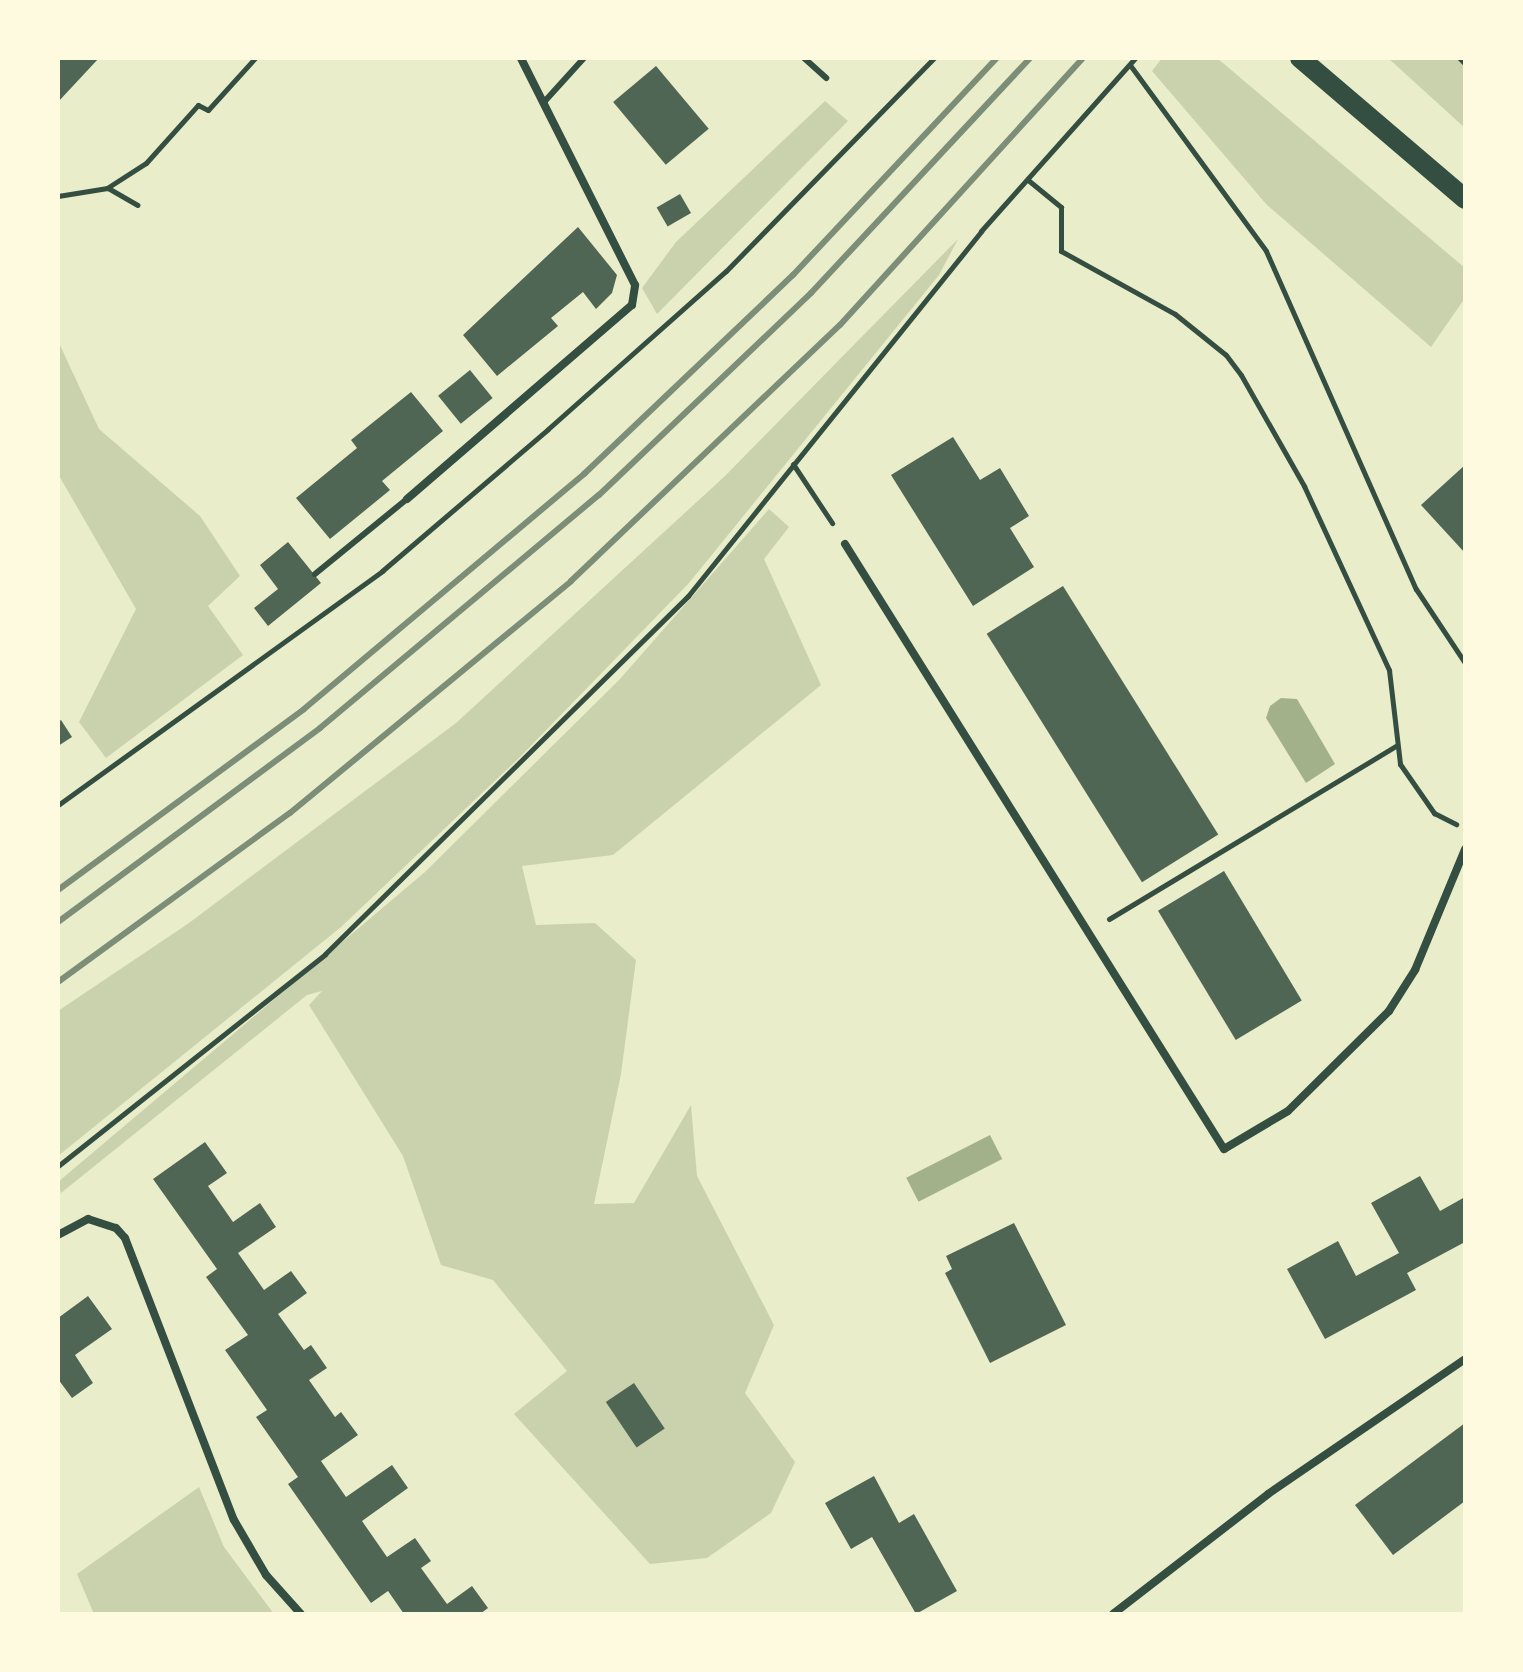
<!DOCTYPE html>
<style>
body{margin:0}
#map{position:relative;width:1523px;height:1672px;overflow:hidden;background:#e9edc9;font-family:"Golos Text",sans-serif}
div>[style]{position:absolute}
.green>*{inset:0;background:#cad2ad}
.water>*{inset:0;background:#a3b18a;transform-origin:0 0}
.building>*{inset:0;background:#4f6655;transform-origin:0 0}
.path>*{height:5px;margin:-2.5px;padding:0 2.5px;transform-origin:2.5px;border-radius:2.5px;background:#344e41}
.service>*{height:6px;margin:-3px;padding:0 3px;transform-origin:3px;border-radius:3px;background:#344e41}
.minor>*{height:8px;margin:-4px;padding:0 4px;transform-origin:4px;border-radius:4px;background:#344e41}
.primary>*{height:20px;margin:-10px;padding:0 10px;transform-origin:10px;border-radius:10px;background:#344e41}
.rail>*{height:6px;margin:-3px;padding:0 3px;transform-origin:3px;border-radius:3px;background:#7c8e77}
span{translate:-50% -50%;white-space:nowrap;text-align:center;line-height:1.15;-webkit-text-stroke:6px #fefae0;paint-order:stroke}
.frame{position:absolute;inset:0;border:60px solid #fefae0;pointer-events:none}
</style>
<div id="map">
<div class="green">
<div style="clip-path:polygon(1162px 58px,1217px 58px,1465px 268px,1465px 298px,1431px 347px,1267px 205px,1152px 71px)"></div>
<div style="clip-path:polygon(1388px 58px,1465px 58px,1465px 128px)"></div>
<div style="clip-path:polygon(825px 101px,848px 121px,657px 314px,642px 288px,676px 242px)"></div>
<div style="clip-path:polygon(958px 239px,939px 275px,689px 583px,520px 757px,341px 927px,58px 1156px,58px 1011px,189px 923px,456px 723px,725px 476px)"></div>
<div style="clip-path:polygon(58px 341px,99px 429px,200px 516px,240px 576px,208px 606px,243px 655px,106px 758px,79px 722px,136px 609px,58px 474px)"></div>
<div style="clip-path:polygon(769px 509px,789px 527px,764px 559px,821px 685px,613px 855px,522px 866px,536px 925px,595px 923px,636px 960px,621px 1074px,594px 1204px,634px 1203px,691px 1105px,697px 1176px,774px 1325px,745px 1393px,795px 1462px,771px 1513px,707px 1558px,650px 1564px,514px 1414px,567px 1371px,493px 1280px,441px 1265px,403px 1156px,309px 1005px,322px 991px,307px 995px,61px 1193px,58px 1182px,425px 872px,620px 679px)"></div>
<div style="clip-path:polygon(199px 1487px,224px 1547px,274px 1614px,94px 1614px,77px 1574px)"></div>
</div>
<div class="water">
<div style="clip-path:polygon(1281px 698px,1297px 699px,1335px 764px,1306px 783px,1266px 718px,1270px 706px)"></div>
<div style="left:990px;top:1135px;width:27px;height:94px;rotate:63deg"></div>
</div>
<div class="building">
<div style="clip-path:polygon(58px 58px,99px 58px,58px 102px)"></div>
<div style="left:656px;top:66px;width:82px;height:56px;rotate:50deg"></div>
<div style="left:680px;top:194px;width:22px;height:27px;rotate:60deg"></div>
<div style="clip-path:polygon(578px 227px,617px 275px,612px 293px,596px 309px,583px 292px,551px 318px,558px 326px,497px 376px,463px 335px)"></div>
<div style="left:470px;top:370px;width:36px;height:41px;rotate:51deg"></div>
<div style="clip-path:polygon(411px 392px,443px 431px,382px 481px,390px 490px,330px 539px,296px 498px,357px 448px,351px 440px)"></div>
<div style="clip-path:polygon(953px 437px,980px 480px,1000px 468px,1029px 516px,1010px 528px,1034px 567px,973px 606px,891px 475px)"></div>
<div style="clip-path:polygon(1465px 465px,1465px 553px,1421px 505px)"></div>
<div style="clip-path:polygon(288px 542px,321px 583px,268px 626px,254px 608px,278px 589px,260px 565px)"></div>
<div style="left:1063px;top:586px;width:293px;height:90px;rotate:58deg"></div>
<div style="clip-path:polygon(61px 720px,72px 737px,58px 746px,58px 722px)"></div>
<div style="left:1224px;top:871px;width:151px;height:77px;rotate:59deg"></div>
<div style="clip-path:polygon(205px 1142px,227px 1173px,208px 1186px,233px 1222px,260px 1203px,276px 1227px,238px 1253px,264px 1290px,291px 1271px,307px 1293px,278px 1314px,304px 1350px,311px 1345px,327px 1368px,309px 1380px,335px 1417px,341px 1412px,358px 1435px,321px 1461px,346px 1497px,392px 1465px,408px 1488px,362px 1521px,387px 1557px,415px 1538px,431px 1561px,421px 1568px,447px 1604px,472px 1586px,488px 1608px,480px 1614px,404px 1614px,388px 1591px,371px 1603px,288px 1484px,298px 1477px,256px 1417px,267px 1410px,225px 1350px,248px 1335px,206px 1277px,217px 1269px,153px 1179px)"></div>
<div style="clip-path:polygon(1420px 1176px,1440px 1211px,1465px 1197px,1465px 1242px,1407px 1273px,1416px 1290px,1325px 1339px,1287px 1269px,1338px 1241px,1356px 1276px,1399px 1253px,1371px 1203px)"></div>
<div style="clip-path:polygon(1014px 1223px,1066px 1325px,990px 1363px,945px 1273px,952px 1269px,946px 1256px)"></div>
<div style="clip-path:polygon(88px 1296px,112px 1329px,75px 1355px,93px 1383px,72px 1398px,58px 1379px,58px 1318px)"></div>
<div style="left:634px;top:1383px;width:55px;height:34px;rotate:56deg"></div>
<div style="clip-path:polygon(1465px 1423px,1465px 1501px,1393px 1555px,1355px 1505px)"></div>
<div style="clip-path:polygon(874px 1476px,899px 1523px,914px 1514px,957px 1591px,916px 1614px,872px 1537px,851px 1549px,825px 1503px)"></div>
</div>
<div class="path">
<div style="left:1130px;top:65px;width:230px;rotate:53.8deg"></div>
<div style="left:1266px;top:251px;width:370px;rotate:66.1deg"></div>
<div style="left:1416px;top:589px;width:89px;rotate:56.5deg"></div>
<div style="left:1028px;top:180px;width:43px;rotate:39.3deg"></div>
<div style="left:1061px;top:207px;width:44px;rotate:90deg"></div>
<div style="left:1061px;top:251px;width:130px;rotate:28.9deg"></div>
<div style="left:1175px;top:314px;width:65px;rotate:38.8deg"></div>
<div style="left:1226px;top:355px;width:25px;rotate:53deg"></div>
<div style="left:1241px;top:375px;width:128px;rotate:60.4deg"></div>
<div style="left:1304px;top:486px;width:203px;rotate:65.2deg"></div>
<div style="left:1389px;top:670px;width:95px;rotate:83.3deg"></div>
<div style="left:1400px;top:764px;width:60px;rotate:55.2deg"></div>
<div style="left:1434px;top:813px;width:25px;rotate:27deg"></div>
<div style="left:108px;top:188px;width:34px;rotate:30deg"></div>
<div style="left:58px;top:196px;width:50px;rotate:-9.3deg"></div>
<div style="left:107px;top:188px;width:46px;rotate:-32.7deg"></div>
<div style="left:146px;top:163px;width:78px;rotate:-48.1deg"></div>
<div style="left:198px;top:105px;width:11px;rotate:27deg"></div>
<div style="left:208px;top:110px;width:70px;rotate:-47.9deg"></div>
<div style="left:793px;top:464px;width:71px;rotate:56.5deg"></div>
<div style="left:58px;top:805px;width:400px;rotate:-35.8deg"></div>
<div style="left:382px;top:571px;width:218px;rotate:-40.5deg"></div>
<div style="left:548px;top:429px;width:238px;rotate:-41.6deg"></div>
<div style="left:726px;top:271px;width:298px;rotate:-45.7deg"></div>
<div style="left:1109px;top:919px;width:335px;rotate:-31.1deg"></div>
<div style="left:58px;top:1166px;width:341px;rotate:-38.4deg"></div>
<div style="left:325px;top:954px;width:510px;rotate:-44.6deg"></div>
<div style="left:688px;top:596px;width:468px;rotate:-51.2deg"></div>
<div style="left:981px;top:231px;width:232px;rotate:-48.3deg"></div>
</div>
<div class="service">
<div style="left:804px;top:58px;width:30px;rotate:42deg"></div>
<div style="left:1460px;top:58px;width:7px;rotate:45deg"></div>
<div style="left:545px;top:101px;width:58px;rotate:-47.8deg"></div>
<div style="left:315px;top:574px;width:119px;rotate:-39.2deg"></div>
</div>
<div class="minor">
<div style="left:407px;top:499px;width:297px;rotate:-40.8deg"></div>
<div style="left:632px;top:305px;width:20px;rotate:-81deg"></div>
<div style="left:635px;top:285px;width:254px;rotate:-116.7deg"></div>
<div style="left:845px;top:544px;width:714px;rotate:57.94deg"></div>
<div style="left:1224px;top:1149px;width:74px;rotate:-30.7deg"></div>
<div style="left:1288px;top:1111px;width:142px;rotate:-44.7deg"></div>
<div style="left:1389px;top:1011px;width:49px;rotate:-57.6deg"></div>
<div style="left:1415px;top:970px;width:131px;rotate:-67.5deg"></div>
<div style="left:58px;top:1235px;width:34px;rotate:-28deg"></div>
<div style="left:88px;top:1219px;width:29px;rotate:18deg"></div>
<div style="left:116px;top:1228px;width:13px;rotate:48deg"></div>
<div style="left:125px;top:1238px;width:302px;rotate:68.9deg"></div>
<div style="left:234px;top:1520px;width:64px;rotate:59.8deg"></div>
<div style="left:266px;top:1575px;width:52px;rotate:48.1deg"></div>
<div style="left:1113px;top:1614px;width:196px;rotate:-37.7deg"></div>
<div style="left:1268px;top:1494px;width:239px;rotate:-34.4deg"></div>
</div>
<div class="primary">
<div style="left:1300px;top:58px;width:217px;rotate:40.5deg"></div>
</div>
<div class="rail">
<div style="left:58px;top:890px;width:305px;rotate:-36.3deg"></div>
<div style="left:304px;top:709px;width:366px;rotate:-40deg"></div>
<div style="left:584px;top:474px;width:289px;rotate:-43.6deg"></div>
<div style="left:793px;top:275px;width:298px;rotate:-46.8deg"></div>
<div style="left:58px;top:922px;width:326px;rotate:-36.5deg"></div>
<div style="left:320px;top:728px;width:363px;rotate:-39.9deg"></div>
<div style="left:599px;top:495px;width:293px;rotate:-43.6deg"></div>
<div style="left:811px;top:293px;width:321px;rotate:-47deg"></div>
<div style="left:58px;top:982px;width:287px;rotate:-36.1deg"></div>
<div style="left:290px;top:813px;width:364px;rotate:-39.5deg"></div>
<div style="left:571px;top:581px;width:371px;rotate:-43.6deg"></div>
<div style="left:840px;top:325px;width:361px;rotate:-47.7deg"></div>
</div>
<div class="frame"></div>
</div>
